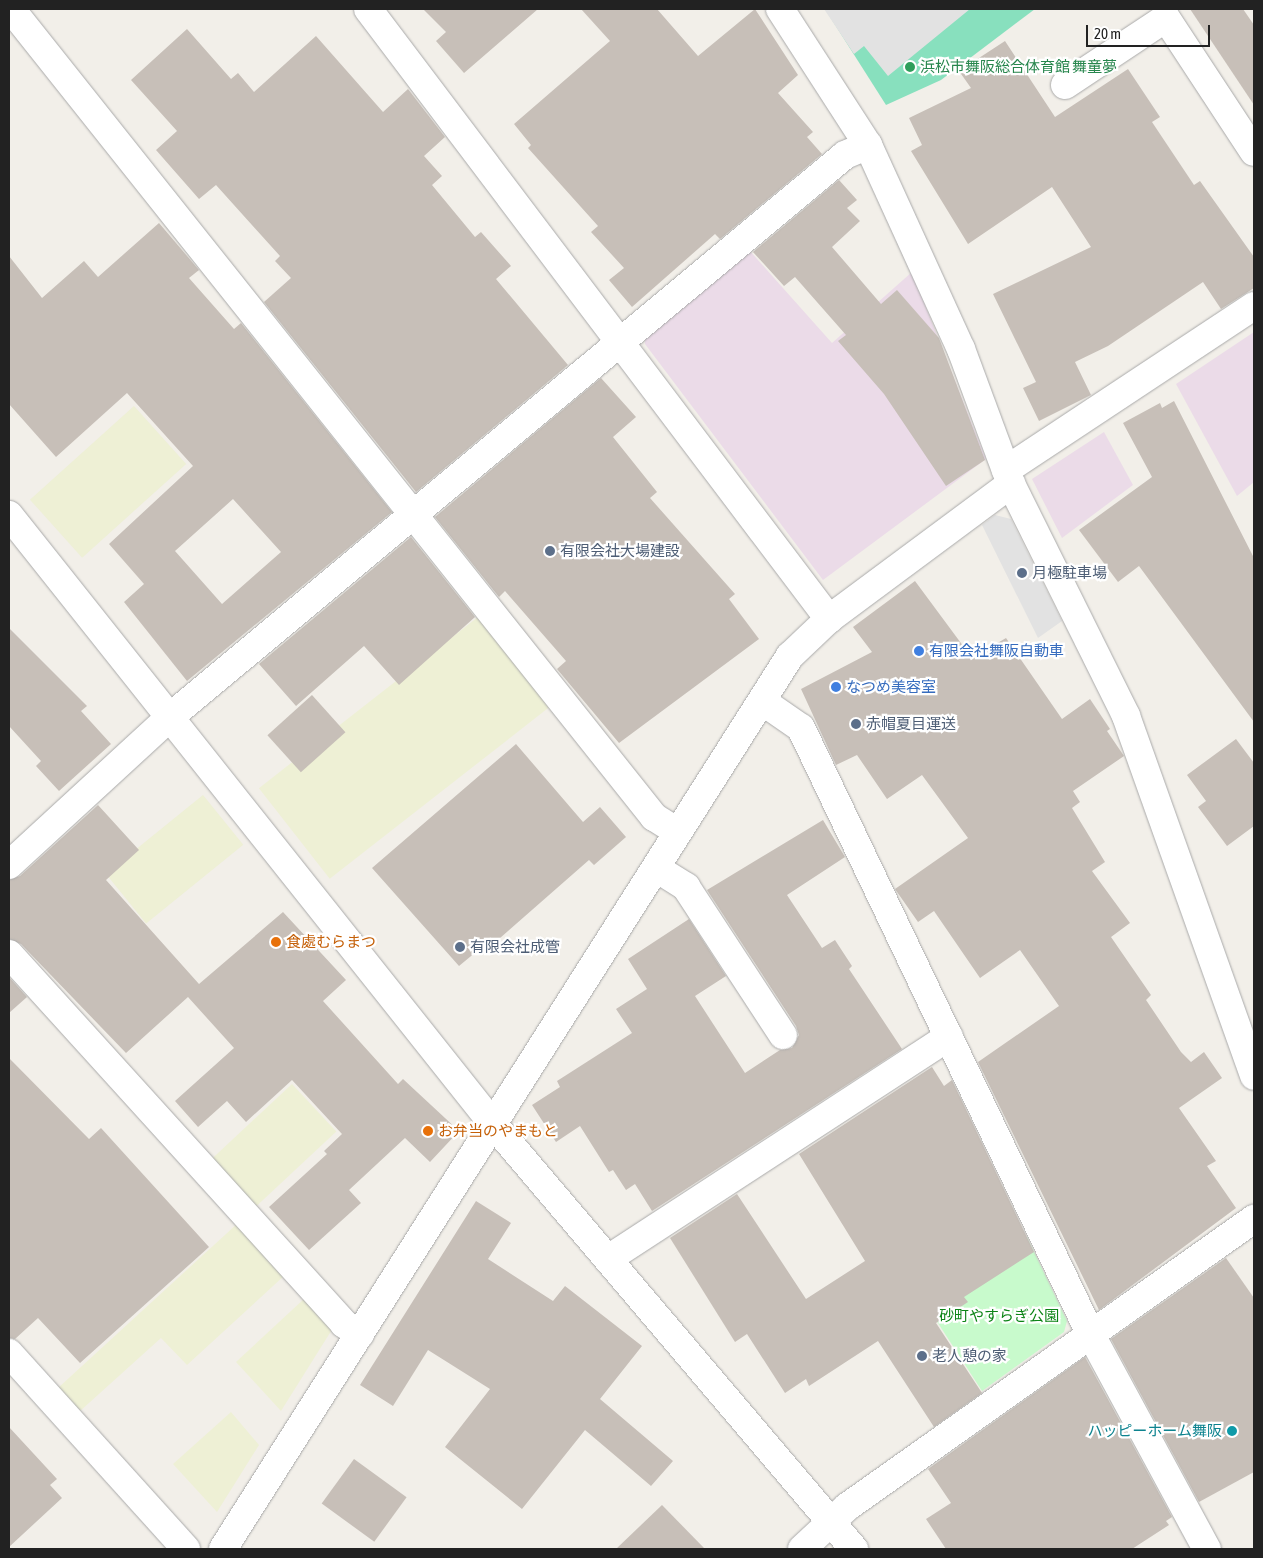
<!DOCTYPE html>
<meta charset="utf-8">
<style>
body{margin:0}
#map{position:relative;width:1263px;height:1558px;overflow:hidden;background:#f2efe9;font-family:"Asap Condensed","Noto Sans JP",sans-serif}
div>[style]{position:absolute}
.industrial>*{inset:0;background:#ebdbe8}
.farmland>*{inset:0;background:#eef0d5;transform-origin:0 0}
.park>*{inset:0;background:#c8facc}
.pitch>*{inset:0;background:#88e0be}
.parking>*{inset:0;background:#e2e2e2}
.building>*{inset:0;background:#c7bfb8;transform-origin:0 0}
.roads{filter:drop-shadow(0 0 1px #a9a9a9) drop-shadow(0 0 1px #a9a9a9)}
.minor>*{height:28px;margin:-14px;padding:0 14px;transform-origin:14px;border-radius:14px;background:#fff}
.dots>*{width:14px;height:14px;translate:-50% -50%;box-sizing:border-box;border:2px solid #fff;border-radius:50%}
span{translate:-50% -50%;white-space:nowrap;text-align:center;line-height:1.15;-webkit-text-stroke:4.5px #fff;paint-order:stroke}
.leisure-label{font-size:15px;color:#27864d}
.left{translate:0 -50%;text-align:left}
.service-label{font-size:15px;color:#4e5e75}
.shop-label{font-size:15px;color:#366cbe}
.food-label{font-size:15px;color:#c56008}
.park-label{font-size:15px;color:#0c8416}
.culture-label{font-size:15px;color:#0d838f}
.right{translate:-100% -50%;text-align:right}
.frame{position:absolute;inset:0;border:10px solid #222;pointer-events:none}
.scale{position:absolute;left:1086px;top:25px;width:124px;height:22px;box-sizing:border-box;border:2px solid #222;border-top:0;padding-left:6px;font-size:15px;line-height:18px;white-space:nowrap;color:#222;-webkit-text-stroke:4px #fff;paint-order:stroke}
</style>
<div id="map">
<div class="industrial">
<div style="clip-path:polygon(749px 250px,832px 343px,912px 272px,986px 459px,823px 580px,645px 344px,645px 336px)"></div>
<div style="clip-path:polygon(1254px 332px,1254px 482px,1237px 496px,1176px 384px)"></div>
<div style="clip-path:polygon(1104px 432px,1133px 485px,1062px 538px,1032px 479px)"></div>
</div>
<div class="farmland">
<div style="left:134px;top:406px;width:78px;height:140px;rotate:48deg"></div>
<div style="left:478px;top:617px;width:115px;height:278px;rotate:52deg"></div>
<div style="left:203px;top:795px;width:64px;height:125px;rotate:51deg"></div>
<div style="left:292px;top:1084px;width:65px;height:112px;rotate:47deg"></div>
<div style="clip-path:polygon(238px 1223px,285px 1275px,187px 1365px,161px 1338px,79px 1412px,58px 1388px)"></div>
<div style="clip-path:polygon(305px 1298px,333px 1328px,281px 1411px,236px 1362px)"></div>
<div style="clip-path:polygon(231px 1412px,259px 1445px,217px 1512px,173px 1464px)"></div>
</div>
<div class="park">
<div style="clip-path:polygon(1027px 1237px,1067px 1321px,1064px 1332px,982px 1391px,925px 1303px)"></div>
</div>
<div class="pitch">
<div style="clip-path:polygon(825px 9px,1035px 9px,941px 80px,886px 105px)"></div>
</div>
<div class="parking">
<div style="clip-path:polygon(824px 9px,970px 9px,888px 76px,864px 46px,854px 54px)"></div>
<div style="clip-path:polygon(995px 515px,1011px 519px,1062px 621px,1038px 638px,982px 525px)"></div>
</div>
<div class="building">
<div style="clip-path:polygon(423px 9px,538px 9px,464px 73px,436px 41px,446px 32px)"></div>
<div style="clip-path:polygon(581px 9px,657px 9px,698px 56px,755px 9px,798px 75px,778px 93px,813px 132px,807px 137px,822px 154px,720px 239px,715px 234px,632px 307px,609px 280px,624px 268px,591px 232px,598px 226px,528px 148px,531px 145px,514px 124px,610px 41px)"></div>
<div style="clip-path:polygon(1190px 9px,1243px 9px,1254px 25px,1254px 105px)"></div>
<div style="clip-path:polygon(187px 29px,231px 79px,238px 73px,254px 92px,316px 36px,383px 112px,408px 89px,445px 137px,424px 156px,442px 176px,432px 185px,475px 237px,481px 232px,511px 266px,496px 279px,568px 365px,416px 492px,264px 302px,291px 278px,275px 261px,280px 256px,216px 185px,199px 199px,156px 150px,177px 131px,131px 80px)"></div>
<div style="clip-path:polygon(1005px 41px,1055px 117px,1128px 69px,1160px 117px,1152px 122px,1194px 185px,1200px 181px,1254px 257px,1254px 288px,1221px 309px,1203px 282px,1108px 346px,1075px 362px,1091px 395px,1039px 421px,1023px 388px,1036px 382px,993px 294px,1091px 247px,1052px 187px,968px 244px,911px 151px,922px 145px,909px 118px,971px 88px,959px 71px)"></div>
<div style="clip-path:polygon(839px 180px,857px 200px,847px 208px,860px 221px,832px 247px,881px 304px,897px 290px,939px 338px,985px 460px,946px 486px,884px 394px,838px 341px,846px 335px,795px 277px,784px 286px,753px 252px)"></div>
<div style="clip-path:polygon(evenodd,159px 223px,199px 270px,189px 278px,234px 329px,241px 323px,392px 512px,187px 681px,124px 602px,144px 584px,109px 544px,193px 466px,127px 393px,56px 457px,9px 404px,9px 256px,42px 298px,84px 261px,98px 277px,159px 223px,233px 499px,281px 552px,222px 604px,175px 551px,233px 499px)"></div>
<div style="clip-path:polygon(601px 378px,636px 417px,613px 437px,657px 492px,650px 498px,735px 594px,729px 599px,759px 639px,619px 743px,557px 669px,566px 661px,505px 591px,499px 597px,435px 517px)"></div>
<div style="clip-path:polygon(1174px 401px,1254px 558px,1254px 722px,1139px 566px,1118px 582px,1079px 530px,1152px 477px,1123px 423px,1160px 403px,1162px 408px)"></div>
<div style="clip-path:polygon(411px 537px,475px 617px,399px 685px,364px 646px,296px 706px,259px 664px)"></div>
<div style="clip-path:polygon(915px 581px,972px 658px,1006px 638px,1062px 719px,1090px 699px,1110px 729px,1107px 731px,1124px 756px,1073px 791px,1080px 802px,1072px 808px,1105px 862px,1092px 871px,1130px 923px,1111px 937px,1151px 995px,1146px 1000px,1181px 1052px,1191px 1062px,1204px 1052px,1222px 1078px,1179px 1108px,1216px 1161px,1207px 1166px,1236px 1208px,1099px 1310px,978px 1062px,1059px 1006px,1020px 950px,980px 978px,934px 911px,918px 922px,895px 889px,968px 838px,922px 775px,887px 799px,857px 755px,836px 765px,801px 689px,872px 652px,853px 627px)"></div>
<div style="clip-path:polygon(9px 628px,87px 706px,81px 711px,111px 744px,59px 791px,36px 766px,41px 761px,9px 726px)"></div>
<div style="left:312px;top:695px;width:50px;height:60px;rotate:48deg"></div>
<div style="clip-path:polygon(1236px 739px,1254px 763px,1254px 826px,1227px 846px,1198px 807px,1206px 801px,1187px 775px)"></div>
<div style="clip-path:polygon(516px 744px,583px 822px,600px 807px,626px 837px,594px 865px,589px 860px,491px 946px,488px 942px,459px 966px,372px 868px)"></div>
<div style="clip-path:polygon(98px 805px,139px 850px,106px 880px,199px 984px,283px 912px,346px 980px,323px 1001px,398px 1084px,403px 1079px,459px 1131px,430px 1162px,405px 1138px,349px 1190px,361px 1203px,309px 1250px,269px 1207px,327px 1154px,324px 1151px,342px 1134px,292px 1080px,246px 1122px,227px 1101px,198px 1127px,175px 1101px,234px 1048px,188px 997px,126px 1053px,21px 944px,9px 939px,9px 880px,20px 876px)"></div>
<div style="clip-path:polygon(823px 820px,845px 857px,787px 895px,822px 948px,835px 940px,852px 966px,849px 969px,902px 1049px,652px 1211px,635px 1184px,626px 1190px,613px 1170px,609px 1172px,580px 1126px,556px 1142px,532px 1105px,560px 1087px,557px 1081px,632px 1033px,616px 1009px,647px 989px,628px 959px,689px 919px,726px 976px,695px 996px,745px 1073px,780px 1050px,792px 1048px,799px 1035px,796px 1026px,707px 890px)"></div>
<div style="clip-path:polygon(9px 977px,27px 997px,9px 1013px)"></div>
<div style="clip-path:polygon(9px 1058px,89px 1139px,101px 1128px,209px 1247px,80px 1363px,38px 1318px,15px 1339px,9px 1338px)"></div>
<div style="clip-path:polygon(932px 1067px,944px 1086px,952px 1080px,1034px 1252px,964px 1297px,968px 1302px,936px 1323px,982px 1393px,934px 1427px,878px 1341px,809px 1386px,806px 1379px,785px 1393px,747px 1334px,735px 1342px,670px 1238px,737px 1194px,806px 1299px,865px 1261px,799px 1154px)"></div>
<div style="clip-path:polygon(476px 1201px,511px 1223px,488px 1259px,553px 1301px,565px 1286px,642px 1346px,600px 1399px,673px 1461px,651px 1486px,585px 1430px,522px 1509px,445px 1447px,490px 1389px,428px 1350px,393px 1406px,360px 1385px)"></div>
<div style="clip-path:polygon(1226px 1258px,1254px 1298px,1254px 1472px,1199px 1502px,1111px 1339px)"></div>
<div style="clip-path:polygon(1085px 1357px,1172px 1517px,1166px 1521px,1169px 1525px,1132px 1549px,946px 1549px,926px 1519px,951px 1503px,928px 1469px)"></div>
<div style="clip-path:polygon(9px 1427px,57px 1479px,50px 1485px,62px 1498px,9px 1547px)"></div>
<div style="left:354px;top:1459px;width:65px;height:55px;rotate:36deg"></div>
<div style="clip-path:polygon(662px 1505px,705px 1549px,616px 1549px)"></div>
</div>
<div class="roads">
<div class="minor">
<div style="left:11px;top:9px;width:1033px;rotate:51.49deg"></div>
<div style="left:654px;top:817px;width:28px;rotate:32deg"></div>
<div style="left:368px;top:9px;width:765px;rotate:52.92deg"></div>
<div style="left:780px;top:9px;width:162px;rotate:57.1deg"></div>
<div style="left:868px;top:145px;width:224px;rotate:65.5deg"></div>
<div style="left:961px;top:349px;width:144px;rotate:69.7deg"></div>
<div style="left:1011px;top:484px;width:259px;rotate:63.6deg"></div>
<div style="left:1126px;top:716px;width:382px;rotate:70.4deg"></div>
<div style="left:1065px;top:85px;width:121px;rotate:-33.6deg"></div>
<div style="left:1166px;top:18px;width:160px;rotate:56.7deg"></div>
<div style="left:1006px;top:470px;width:297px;rotate:-33.5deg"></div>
<div style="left:9px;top:515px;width:778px;rotate:51.52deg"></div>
<div style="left:493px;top:1124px;width:558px;rotate:49.66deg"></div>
<div style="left:762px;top:701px;width:47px;rotate:34.7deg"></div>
<div style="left:801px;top:728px;width:670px;rotate:64.47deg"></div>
<div style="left:1090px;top:1333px;width:246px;rotate:61.6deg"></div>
<div style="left:9px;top:865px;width:219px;rotate:-42.6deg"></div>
<div style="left:170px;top:717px;width:878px;rotate:-39.78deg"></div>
<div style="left:845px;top:155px;width:25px;rotate:-23deg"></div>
<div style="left:656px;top:868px;width:36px;rotate:32deg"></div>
<div style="left:686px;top:887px;width:177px;rotate:56.8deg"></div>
<div style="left:9px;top:954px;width:499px;rotate:47.8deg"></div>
<div style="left:344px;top:1324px;width:19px;rotate:32deg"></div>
<div style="left:608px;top:1259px;width:407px;rotate:-33.1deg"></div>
<div style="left:9px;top:1353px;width:264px;rotate:47.9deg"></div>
<div style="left:223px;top:1549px;width:1058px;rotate:-57.59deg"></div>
<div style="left:790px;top:656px;width:54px;rotate:-43.5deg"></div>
<div style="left:829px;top:619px;width:227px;rotate:-36.6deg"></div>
<div style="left:802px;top:1549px;width:62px;rotate:-43deg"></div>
<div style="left:847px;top:1507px;width:499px;rotate:-35.3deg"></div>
</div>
</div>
<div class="dots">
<div style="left:910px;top:67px;background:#2e9e5b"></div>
<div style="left:550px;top:551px;background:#5c6f8a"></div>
<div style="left:1022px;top:573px;background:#5c6f8a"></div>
<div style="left:919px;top:651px;background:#3f7fe0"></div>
<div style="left:836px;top:687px;background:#3f7fe0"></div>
<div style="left:856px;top:724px;background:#5c6f8a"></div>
<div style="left:276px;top:942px;background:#e8710a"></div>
<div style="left:460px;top:947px;background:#5c6f8a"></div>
<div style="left:428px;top:1131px;background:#e8710a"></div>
<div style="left:922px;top:1356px;background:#5c6f8a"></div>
<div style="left:1232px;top:1431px;background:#0f9aa8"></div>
</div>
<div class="leisure-label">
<span class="left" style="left:920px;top:67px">浜松市舞阪総合体育館 舞童夢</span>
</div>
<div class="service-label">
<span class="left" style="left:560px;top:551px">有限会社大場建設</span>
<span class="left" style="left:1032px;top:573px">月極駐車場</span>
<span class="left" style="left:866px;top:724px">赤帽夏目運送</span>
<span class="left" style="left:470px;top:947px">有限会社成管</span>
<span class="left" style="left:932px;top:1356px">老人憩の家</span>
</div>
<div class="shop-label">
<span class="left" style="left:929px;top:651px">有限会社舞阪自動車</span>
<span class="left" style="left:846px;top:687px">なつめ美容室</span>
</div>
<div class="food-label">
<span class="left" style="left:286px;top:942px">食處むらまつ</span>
<span class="left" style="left:438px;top:1131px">お弁当のやまもと</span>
</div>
<div class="park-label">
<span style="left:999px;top:1316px">砂町やすらぎ公園</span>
</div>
<div class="culture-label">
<span class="right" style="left:1222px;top:1431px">ハッピーホーム舞阪</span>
</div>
<div class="frame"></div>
<div class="scale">20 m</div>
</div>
